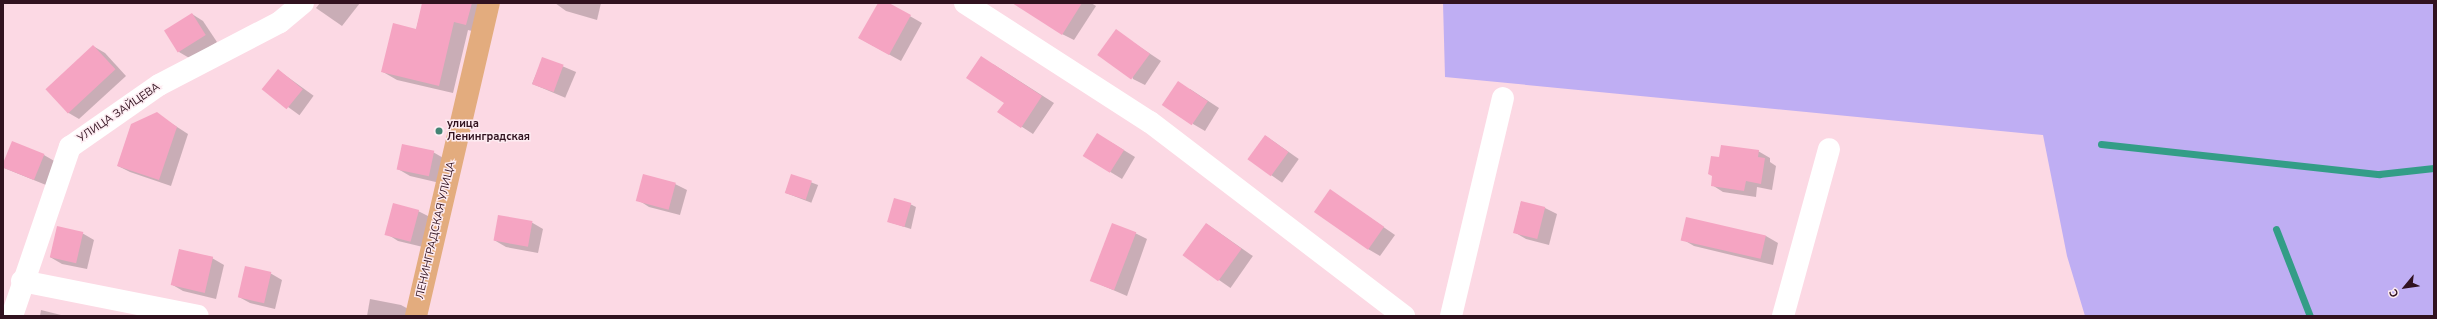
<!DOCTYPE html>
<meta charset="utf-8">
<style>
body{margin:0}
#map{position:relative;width:2437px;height:319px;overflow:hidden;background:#fcd9e4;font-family:"Nunito Sans",sans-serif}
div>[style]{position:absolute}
.green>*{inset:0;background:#bfaef3}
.shadow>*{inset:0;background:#0003;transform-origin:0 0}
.stream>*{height:7px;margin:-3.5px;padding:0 3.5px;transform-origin:3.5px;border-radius:3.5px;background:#339d87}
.building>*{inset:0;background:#f5a4c2;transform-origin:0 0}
.street>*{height:22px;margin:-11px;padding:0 11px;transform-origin:11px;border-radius:11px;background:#fff}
.primary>*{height:22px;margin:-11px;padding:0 11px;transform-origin:11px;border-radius:11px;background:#e3ac7e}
.dots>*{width:11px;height:11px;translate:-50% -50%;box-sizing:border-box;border:2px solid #fdebf1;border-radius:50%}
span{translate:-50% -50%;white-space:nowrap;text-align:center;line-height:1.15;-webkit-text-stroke:3px #fdebf1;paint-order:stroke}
.street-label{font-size:11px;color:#31121f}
.poi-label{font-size:11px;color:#31121f;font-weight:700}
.left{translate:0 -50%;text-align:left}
.frame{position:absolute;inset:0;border:4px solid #31121f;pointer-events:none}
.north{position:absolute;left:2385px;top:267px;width:40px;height:40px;-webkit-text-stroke:3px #fdebf1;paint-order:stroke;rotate:241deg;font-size:11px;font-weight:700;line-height:16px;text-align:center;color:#31121f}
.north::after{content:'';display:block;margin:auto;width:14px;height:18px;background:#31121f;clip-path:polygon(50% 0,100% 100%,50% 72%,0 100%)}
</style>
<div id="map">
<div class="green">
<div style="clip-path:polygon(1443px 3px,2434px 3px,2434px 316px,2085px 316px,2067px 256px,2043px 135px,1445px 77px)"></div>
</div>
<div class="shadow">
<div style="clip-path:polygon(320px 3px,360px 3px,342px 26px,316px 8px)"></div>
<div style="clip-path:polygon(423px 3px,488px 3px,480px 33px,468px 30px,453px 93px,397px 80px,383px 72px,416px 30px)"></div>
<div style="clip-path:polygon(555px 3px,601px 3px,597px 20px,566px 11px)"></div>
<div style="clip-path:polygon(879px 3px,887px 3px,922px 23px,901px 61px,859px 38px)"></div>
<div style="clip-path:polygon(1033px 3px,1091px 3px,1096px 6px,1074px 40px,1062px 34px)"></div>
<div style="clip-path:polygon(192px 14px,203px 21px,217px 42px,191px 59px,179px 52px)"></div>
<div style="clip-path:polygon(1116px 31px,1161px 61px,1145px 85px,1133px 79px)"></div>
<div style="clip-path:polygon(93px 46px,105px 53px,126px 76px,79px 119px,67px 112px)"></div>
<div style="left:543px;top:58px;width:36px;height:28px;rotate:23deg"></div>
<div style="clip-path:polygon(993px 64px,1054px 103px,1033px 134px,999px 112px,1005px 103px)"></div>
<div style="left:278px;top:70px;width:44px;height:24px;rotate:36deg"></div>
<div style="clip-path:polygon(1190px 89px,1219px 108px,1205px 131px,1193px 124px)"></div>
<div style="clip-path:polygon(157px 114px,188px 134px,171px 186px,130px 172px,118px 166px)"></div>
<div style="left:1266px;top:136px;width:40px;height:29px;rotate:35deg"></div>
<div style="clip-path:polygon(1109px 141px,1135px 157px,1122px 179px,1084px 156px)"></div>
<div style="clip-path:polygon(1758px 151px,1770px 158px,1770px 162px,1776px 166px,1772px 190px,1757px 187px,1756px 197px,1723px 192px,1712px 185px,1720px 158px)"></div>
<div style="clip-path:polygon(433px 152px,445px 159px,440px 183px,410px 176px,398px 169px)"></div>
<div style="clip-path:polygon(44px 155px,56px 162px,46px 185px,4px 168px)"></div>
<div style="left:792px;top:175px;width:28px;height:19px;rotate:21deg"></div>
<div style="clip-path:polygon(675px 184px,687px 190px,680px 215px,649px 207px,638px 200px)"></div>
<div style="clip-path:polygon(1330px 190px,1395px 235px,1380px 256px,1368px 249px)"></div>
<div style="clip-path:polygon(1521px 202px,1545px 208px,1557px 214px,1549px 245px,1526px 239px,1514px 232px)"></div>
<div style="clip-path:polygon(910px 204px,916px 207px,911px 229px,889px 222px)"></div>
<div style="clip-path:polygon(418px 211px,430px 217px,423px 247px,398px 241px,387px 234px)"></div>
<div style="clip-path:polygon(531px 222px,543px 229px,538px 253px,506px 247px,494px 240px)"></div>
<div style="left:1207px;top:224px;width:56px;height:39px;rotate:35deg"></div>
<div style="clip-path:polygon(82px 233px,94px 240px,87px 269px,62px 264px,50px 257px)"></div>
<div style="clip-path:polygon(1135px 233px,1147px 239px,1127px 296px,1092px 281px)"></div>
<div style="clip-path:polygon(1766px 236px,1778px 243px,1773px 265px,1694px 246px,1682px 239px)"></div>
<div style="clip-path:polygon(212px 258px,224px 265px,216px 299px,183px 291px,171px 284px)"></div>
<div style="clip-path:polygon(270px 273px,282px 280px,275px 309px,250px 303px,239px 297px)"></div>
<div style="clip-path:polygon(370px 299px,401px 305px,412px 311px,411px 316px,367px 316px)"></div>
<div style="clip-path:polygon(41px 310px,65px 316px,40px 316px)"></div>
</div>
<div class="stream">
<div style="left:2101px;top:144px;width:280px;rotate:6.2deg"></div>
<div style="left:2379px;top:174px;width:55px;rotate:-6.2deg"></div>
<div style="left:2276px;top:229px;width:93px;rotate:68.7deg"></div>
</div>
<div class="building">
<div style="clip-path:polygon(422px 3px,472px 3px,466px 25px,454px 22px,439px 86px,381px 72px,393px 23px,416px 29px)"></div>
<div style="clip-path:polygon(878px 3px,889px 3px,911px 15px,889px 55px,858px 38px)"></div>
<div style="clip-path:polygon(1012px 3px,1082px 3px,1062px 35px)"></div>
<div style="left:192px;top:13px;width:26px;height:33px;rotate:58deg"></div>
<div style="left:1116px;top:29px;width:42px;height:32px;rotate:36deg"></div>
<div style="left:93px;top:45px;width:33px;height:65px;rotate:47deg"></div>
<div style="clip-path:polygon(981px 56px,1042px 96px,1021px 128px,997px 112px,1004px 103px,966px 78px)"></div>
<div style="left:542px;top:57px;width:23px;height:29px;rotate:20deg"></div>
<div style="left:278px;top:69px;width:32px;height:26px;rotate:39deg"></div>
<div style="left:1178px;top:81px;width:36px;height:29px;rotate:34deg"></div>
<div style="clip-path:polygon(157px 112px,177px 127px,159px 180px,117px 166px,131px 124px)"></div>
<div style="left:1097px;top:133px;width:32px;height:27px;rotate:32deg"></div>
<div style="left:1265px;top:135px;width:29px;height:30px;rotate:36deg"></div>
<div style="left:12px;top:141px;width:35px;height:28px;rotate:22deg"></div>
<div style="left:402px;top:144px;width:33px;height:26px;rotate:12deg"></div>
<div style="clip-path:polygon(1721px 145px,1759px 150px,1758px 157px,1765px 158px,1761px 184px,1746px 181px,1744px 191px,1711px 186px,1712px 176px,1708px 174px,1711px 156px,1719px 157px)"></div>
<div style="left:643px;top:174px;width:34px;height:28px;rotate:15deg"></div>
<div style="left:791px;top:174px;width:22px;height:20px;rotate:18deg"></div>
<div style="left:1330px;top:189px;width:66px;height:28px;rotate:35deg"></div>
<div style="left:894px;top:198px;width:18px;height:25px;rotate:16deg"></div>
<div style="left:1521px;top:201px;width:25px;height:33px;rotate:14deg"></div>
<div style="left:393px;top:203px;width:27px;height:33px;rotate:15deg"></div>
<div style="left:498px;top:215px;width:35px;height:26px;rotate:10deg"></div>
<div style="left:1686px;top:217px;width:82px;height:24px;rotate:13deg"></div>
<div style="left:1112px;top:223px;width:26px;height:62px;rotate:21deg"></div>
<div style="left:1206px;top:223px;width:44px;height:40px;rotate:36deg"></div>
<div style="left:57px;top:226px;width:27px;height:32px;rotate:13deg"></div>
<div style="left:179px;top:249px;width:35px;height:37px;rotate:13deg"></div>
<div style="left:245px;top:266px;width:27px;height:32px;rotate:13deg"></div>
</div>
<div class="street">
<div style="left:965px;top:3px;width:220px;rotate:32.8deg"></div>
<div style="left:1150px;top:122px;width:320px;rotate:37.4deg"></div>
<div style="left:22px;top:281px;width:179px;rotate:11.2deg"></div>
<div style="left:12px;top:316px;width:179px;rotate:-71.1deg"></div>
<div style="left:70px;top:147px;width:108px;rotate:-34.9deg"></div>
<div style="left:159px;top:85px;width:136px;rotate:-27.5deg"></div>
<div style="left:280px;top:22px;width:30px;rotate:-40deg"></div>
<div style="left:1451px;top:316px;width:224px;rotate:-76.6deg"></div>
<div style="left:1783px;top:316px;width:173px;rotate:-74.6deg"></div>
</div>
<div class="primary">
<div style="left:416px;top:316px;width:321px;rotate:-76.9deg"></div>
</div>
<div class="dots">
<div style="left:439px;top:131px;background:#438474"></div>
</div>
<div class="street-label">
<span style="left:119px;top:113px;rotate:-34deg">УЛИЦА ЗАЙЦЕВА</span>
<span style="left:436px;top:230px;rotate:-77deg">ЛЕНИНГРАДСКАЯ УЛИЦА</span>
</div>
<div class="poi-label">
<span class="left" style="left:447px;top:131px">улица<br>Ленинградская</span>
</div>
<div class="frame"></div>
<div class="north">С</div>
</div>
